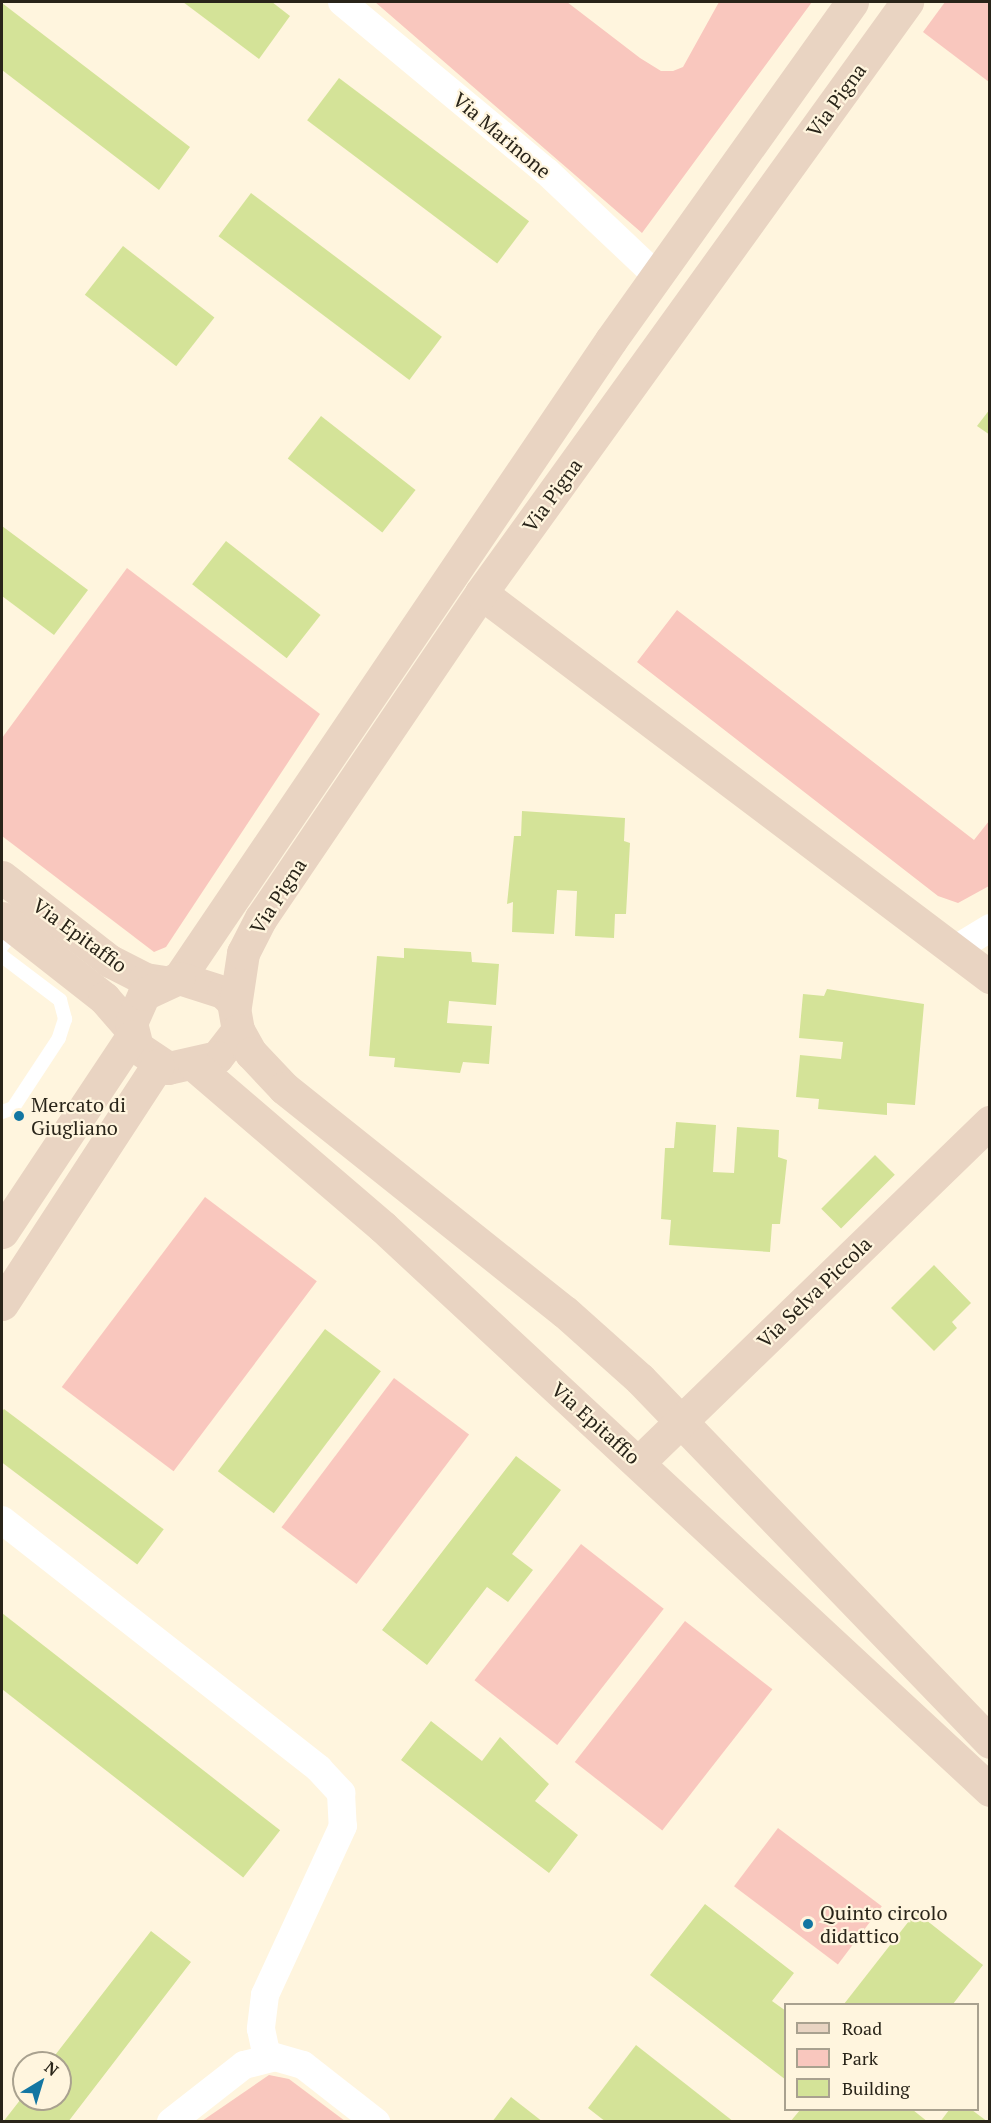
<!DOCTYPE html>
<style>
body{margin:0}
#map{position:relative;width:991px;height:2123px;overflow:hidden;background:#fff5de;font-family:"PT Serif",serif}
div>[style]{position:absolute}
.green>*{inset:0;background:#f9c7be;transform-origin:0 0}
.building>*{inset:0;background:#d4e398;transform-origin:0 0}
.lane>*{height:14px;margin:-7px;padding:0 7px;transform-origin:7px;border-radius:7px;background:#fff}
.street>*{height:28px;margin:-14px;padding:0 14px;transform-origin:14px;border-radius:14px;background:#fff}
.secondary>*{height:33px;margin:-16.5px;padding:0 16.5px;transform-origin:16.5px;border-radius:16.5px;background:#e9d4c2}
.dots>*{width:16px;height:16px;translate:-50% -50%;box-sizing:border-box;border:3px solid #fff5de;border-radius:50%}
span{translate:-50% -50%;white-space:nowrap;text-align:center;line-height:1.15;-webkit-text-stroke:4.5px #fff5de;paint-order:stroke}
.street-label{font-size:20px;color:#292419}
.poi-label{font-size:20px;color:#292419}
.left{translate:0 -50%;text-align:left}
.frame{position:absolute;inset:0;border:3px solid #292419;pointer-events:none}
.legend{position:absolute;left:784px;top:2003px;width:195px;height:108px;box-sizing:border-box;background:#fff5de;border:2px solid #a9a18f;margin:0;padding:8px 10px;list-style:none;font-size:18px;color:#292419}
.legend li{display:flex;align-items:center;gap:12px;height:30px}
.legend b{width:30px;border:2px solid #a9a18f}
.north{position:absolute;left:12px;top:2051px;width:60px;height:60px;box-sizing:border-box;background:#fff5de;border:2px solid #a9a18f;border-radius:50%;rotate:38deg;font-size:16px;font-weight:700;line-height:24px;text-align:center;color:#292419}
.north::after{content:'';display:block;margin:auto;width:21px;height:27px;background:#1376a2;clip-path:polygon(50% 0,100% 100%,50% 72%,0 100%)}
</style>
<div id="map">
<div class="green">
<div style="clip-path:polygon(375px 2px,567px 2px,640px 58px,661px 71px,673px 71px,683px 67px,719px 2px,812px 2px,642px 233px)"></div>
<div style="clip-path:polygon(945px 2px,989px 2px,989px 82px,923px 32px)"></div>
<div style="clip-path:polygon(127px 568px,320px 714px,166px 947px,154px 952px,2px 836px,2px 738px)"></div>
<div style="clip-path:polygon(677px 610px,974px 840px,989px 821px,989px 886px,958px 903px,938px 896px,637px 662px)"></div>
<div style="left:205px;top:1197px;width:140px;height:238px;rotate:37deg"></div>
<div style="left:394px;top:1378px;width:94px;height:187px;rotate:37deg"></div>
<div style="left:581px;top:1544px;width:105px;height:173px;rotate:38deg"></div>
<div style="left:685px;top:1621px;width:111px;height:179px;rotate:38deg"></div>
<div style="left:778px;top:1828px;width:130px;height:73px;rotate:37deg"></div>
<div style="clip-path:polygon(269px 2075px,289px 2079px,345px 2121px,202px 2121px)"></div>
</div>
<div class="building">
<div style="clip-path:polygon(183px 2px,272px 2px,290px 16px,259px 59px)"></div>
<div style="clip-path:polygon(2px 3px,190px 147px,159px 190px,2px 70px)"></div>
<div style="left:339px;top:78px;width:238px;height:53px;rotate:37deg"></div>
<div style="left:251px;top:193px;width:239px;height:54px;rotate:37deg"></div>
<div style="left:123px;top:246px;width:116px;height:62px;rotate:38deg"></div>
<div style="clip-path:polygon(990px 409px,990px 435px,977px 426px)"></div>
<div style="left:321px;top:416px;width:120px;height:54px;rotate:38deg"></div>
<div style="clip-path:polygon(2px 526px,88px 590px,54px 635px,2px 596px)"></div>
<div style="left:226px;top:541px;width:120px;height:55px;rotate:38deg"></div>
<div style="clip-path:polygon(522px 811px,625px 818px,624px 841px,630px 843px,626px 914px,615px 914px,614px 938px,575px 936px,577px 891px,557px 890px,554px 934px,512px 932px,513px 902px,507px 904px,514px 836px,521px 836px)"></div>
<div style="clip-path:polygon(404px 948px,471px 952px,472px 962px,499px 964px,496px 1005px,449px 1001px,447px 1023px,492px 1026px,489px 1064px,463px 1062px,460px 1073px,394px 1067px,395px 1058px,369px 1056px,377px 956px,404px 958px)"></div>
<div style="clip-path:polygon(827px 989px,924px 1004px,915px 1105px,887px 1103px,887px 1115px,818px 1109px,819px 1099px,796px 1097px,800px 1055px,841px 1059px,843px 1042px,799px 1038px,803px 994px,824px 996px)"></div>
<div style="clip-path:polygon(676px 1122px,716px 1125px,713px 1172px,734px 1173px,737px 1127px,779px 1130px,778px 1157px,787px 1160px,780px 1224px,772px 1224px,770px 1252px,669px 1245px,671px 1220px,661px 1219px,665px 1148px,674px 1148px)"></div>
<div style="left:875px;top:1155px;width:28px;height:76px;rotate:45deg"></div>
<div style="clip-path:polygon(934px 1265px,971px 1303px,952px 1322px,957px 1328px,934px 1351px,891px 1308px)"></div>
<div style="left:325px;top:1329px;width:70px;height:178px;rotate:37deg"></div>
<div style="left:4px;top:1409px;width:200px;height:44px;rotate:37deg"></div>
<div style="clip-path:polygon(516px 1456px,561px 1490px,512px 1554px,533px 1570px,508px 1602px,487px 1587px,427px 1665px,382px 1630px)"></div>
<div style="left:2px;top:1613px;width:353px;height:60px;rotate:38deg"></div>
<div style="clip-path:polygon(431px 1721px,482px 1761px,500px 1737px,549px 1784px,535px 1801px,578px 1835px,549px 1873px,401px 1760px)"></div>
<div style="clip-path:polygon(705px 1904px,794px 1973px,772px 2001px,786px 2011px,786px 2080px,650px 1975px)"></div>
<div style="clip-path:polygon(916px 1912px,983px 1965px,953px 2004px,844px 2004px)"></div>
<div style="clip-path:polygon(151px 1931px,191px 1962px,68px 2122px,3px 2122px,24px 2095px,60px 2099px,60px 2063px,49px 2063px)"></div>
<div style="clip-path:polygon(636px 2045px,734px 2122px,606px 2122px,588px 2108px)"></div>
<div style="clip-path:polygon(511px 2097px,543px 2122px,492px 2122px)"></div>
<div style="clip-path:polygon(800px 2110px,913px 2110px,928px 2122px,790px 2122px)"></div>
<div style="clip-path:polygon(949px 2110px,972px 2110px,988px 2122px,940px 2122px)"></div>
</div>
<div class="lane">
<div style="left:2px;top:946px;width:21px;rotate:-53deg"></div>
<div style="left:2px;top:956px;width:73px;rotate:37.2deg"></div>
<div style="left:60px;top:1000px;width:20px;rotate:75deg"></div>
<div style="left:65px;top:1019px;width:20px;rotate:108deg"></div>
<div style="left:59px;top:1038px;width:84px;rotate:123.3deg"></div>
<div style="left:13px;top:1108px;width:12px;rotate:160deg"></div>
</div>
<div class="street">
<div style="left:342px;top:2px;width:266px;rotate:39.7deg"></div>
<div style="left:547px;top:172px;width:150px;rotate:43.4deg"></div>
<div style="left:954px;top:950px;width:42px;rotate:-31.4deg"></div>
<div style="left:2px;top:1520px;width:403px;rotate:38.1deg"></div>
<div style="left:319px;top:1769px;width:33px;rotate:47deg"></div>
<div style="left:341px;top:1793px;width:33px;rotate:87deg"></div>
<div style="left:343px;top:1826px;width:186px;rotate:114.8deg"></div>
<div style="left:265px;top:1995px;width:34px;rotate:97deg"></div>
<div style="left:261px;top:2029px;width:29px;rotate:78deg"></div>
<div style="left:171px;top:2122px;width:93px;rotate:-38deg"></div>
<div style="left:244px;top:2065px;width:32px;rotate:-14deg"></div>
<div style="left:275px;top:2057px;width:29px;rotate:16deg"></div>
<div style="left:303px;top:2065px;width:93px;rotate:38deg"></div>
</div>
<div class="secondary">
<div style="left:481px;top:593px;width:638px;rotate:37.03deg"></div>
<div style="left:2px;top:877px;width:137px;rotate:37.9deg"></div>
<div style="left:110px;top:961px;width:39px;rotate:27deg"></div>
<div style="left:145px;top:979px;width:18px;rotate:9deg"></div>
<div style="left:2px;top:918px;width:130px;rotate:38.1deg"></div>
<div style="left:104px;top:998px;width:41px;rotate:48.9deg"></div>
<div style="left:179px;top:978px;width:770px;rotate:-55.9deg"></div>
<div style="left:611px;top:340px;width:415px;rotate:-54.5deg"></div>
<div style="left:179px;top:978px;width:46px;rotate:17.7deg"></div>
<div style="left:223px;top:992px;width:14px;rotate:45deg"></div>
<div style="left:233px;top:1002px;width:28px;rotate:80deg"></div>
<div style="left:238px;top:1030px;width:34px;rotate:128deg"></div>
<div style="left:217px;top:1057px;width:50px;rotate:167.3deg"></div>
<div style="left:168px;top:1068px;width:37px;rotate:-146deg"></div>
<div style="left:137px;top:1047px;width:25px;rotate:-104deg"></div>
<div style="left:131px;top:1023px;width:32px;rotate:-66deg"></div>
<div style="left:144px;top:994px;width:38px;rotate:-25deg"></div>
<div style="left:235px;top:1006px;width:54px;rotate:-81.4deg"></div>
<div style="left:243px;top:953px;width:39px;rotate:-63deg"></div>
<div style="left:261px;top:918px;width:392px;rotate:-55.9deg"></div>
<div style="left:481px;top:593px;width:729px;rotate:-54.22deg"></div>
<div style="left:238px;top:1030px;width:26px;rotate:61deg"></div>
<div style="left:251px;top:1053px;width:48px;rotate:46.7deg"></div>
<div style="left:284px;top:1088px;width:359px;rotate:38.6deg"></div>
<div style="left:565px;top:1312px;width:101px;rotate:41.8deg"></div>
<div style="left:640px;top:1379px;width:504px;rotate:46.04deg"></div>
<div style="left:194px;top:1065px;width:249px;rotate:40.6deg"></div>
<div style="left:383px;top:1227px;width:828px;rotate:42.85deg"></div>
<div style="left:2px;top:1232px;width:235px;rotate:-56.4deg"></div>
<div style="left:2px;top:1304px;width:285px;rotate:-56.9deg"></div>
<div style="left:639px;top:1462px;width:489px;rotate:-44.1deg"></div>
</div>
<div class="dots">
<div style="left:19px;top:1116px;background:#1376a2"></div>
<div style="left:808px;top:1924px;background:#1376a2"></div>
</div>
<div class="street-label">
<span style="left:836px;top:100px;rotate:-54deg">Via Pigna</span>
<span style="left:502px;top:135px;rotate:40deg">Via Marinone</span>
<span style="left:552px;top:495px;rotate:-54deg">Via Pigna</span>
<span style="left:278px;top:896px;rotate:-57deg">Via Pigna</span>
<span style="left:80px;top:935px;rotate:36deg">Via Epitaffio</span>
<span style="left:814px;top:1292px;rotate:-44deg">Via Selva Piccola</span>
<span style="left:596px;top:1423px;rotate:42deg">Via Epitaffio</span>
</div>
<div class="poi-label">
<span class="left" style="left:31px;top:1116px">Mercato di<br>Giugliano</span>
<span class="left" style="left:820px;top:1924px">Quinto circolo<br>didattico</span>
</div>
<div class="frame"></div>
<ul class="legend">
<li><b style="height:8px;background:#e9d4c2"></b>Road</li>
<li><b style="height:16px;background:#f9c7be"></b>Park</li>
<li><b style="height:16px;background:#d4e398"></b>Building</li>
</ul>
<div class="north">N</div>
</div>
